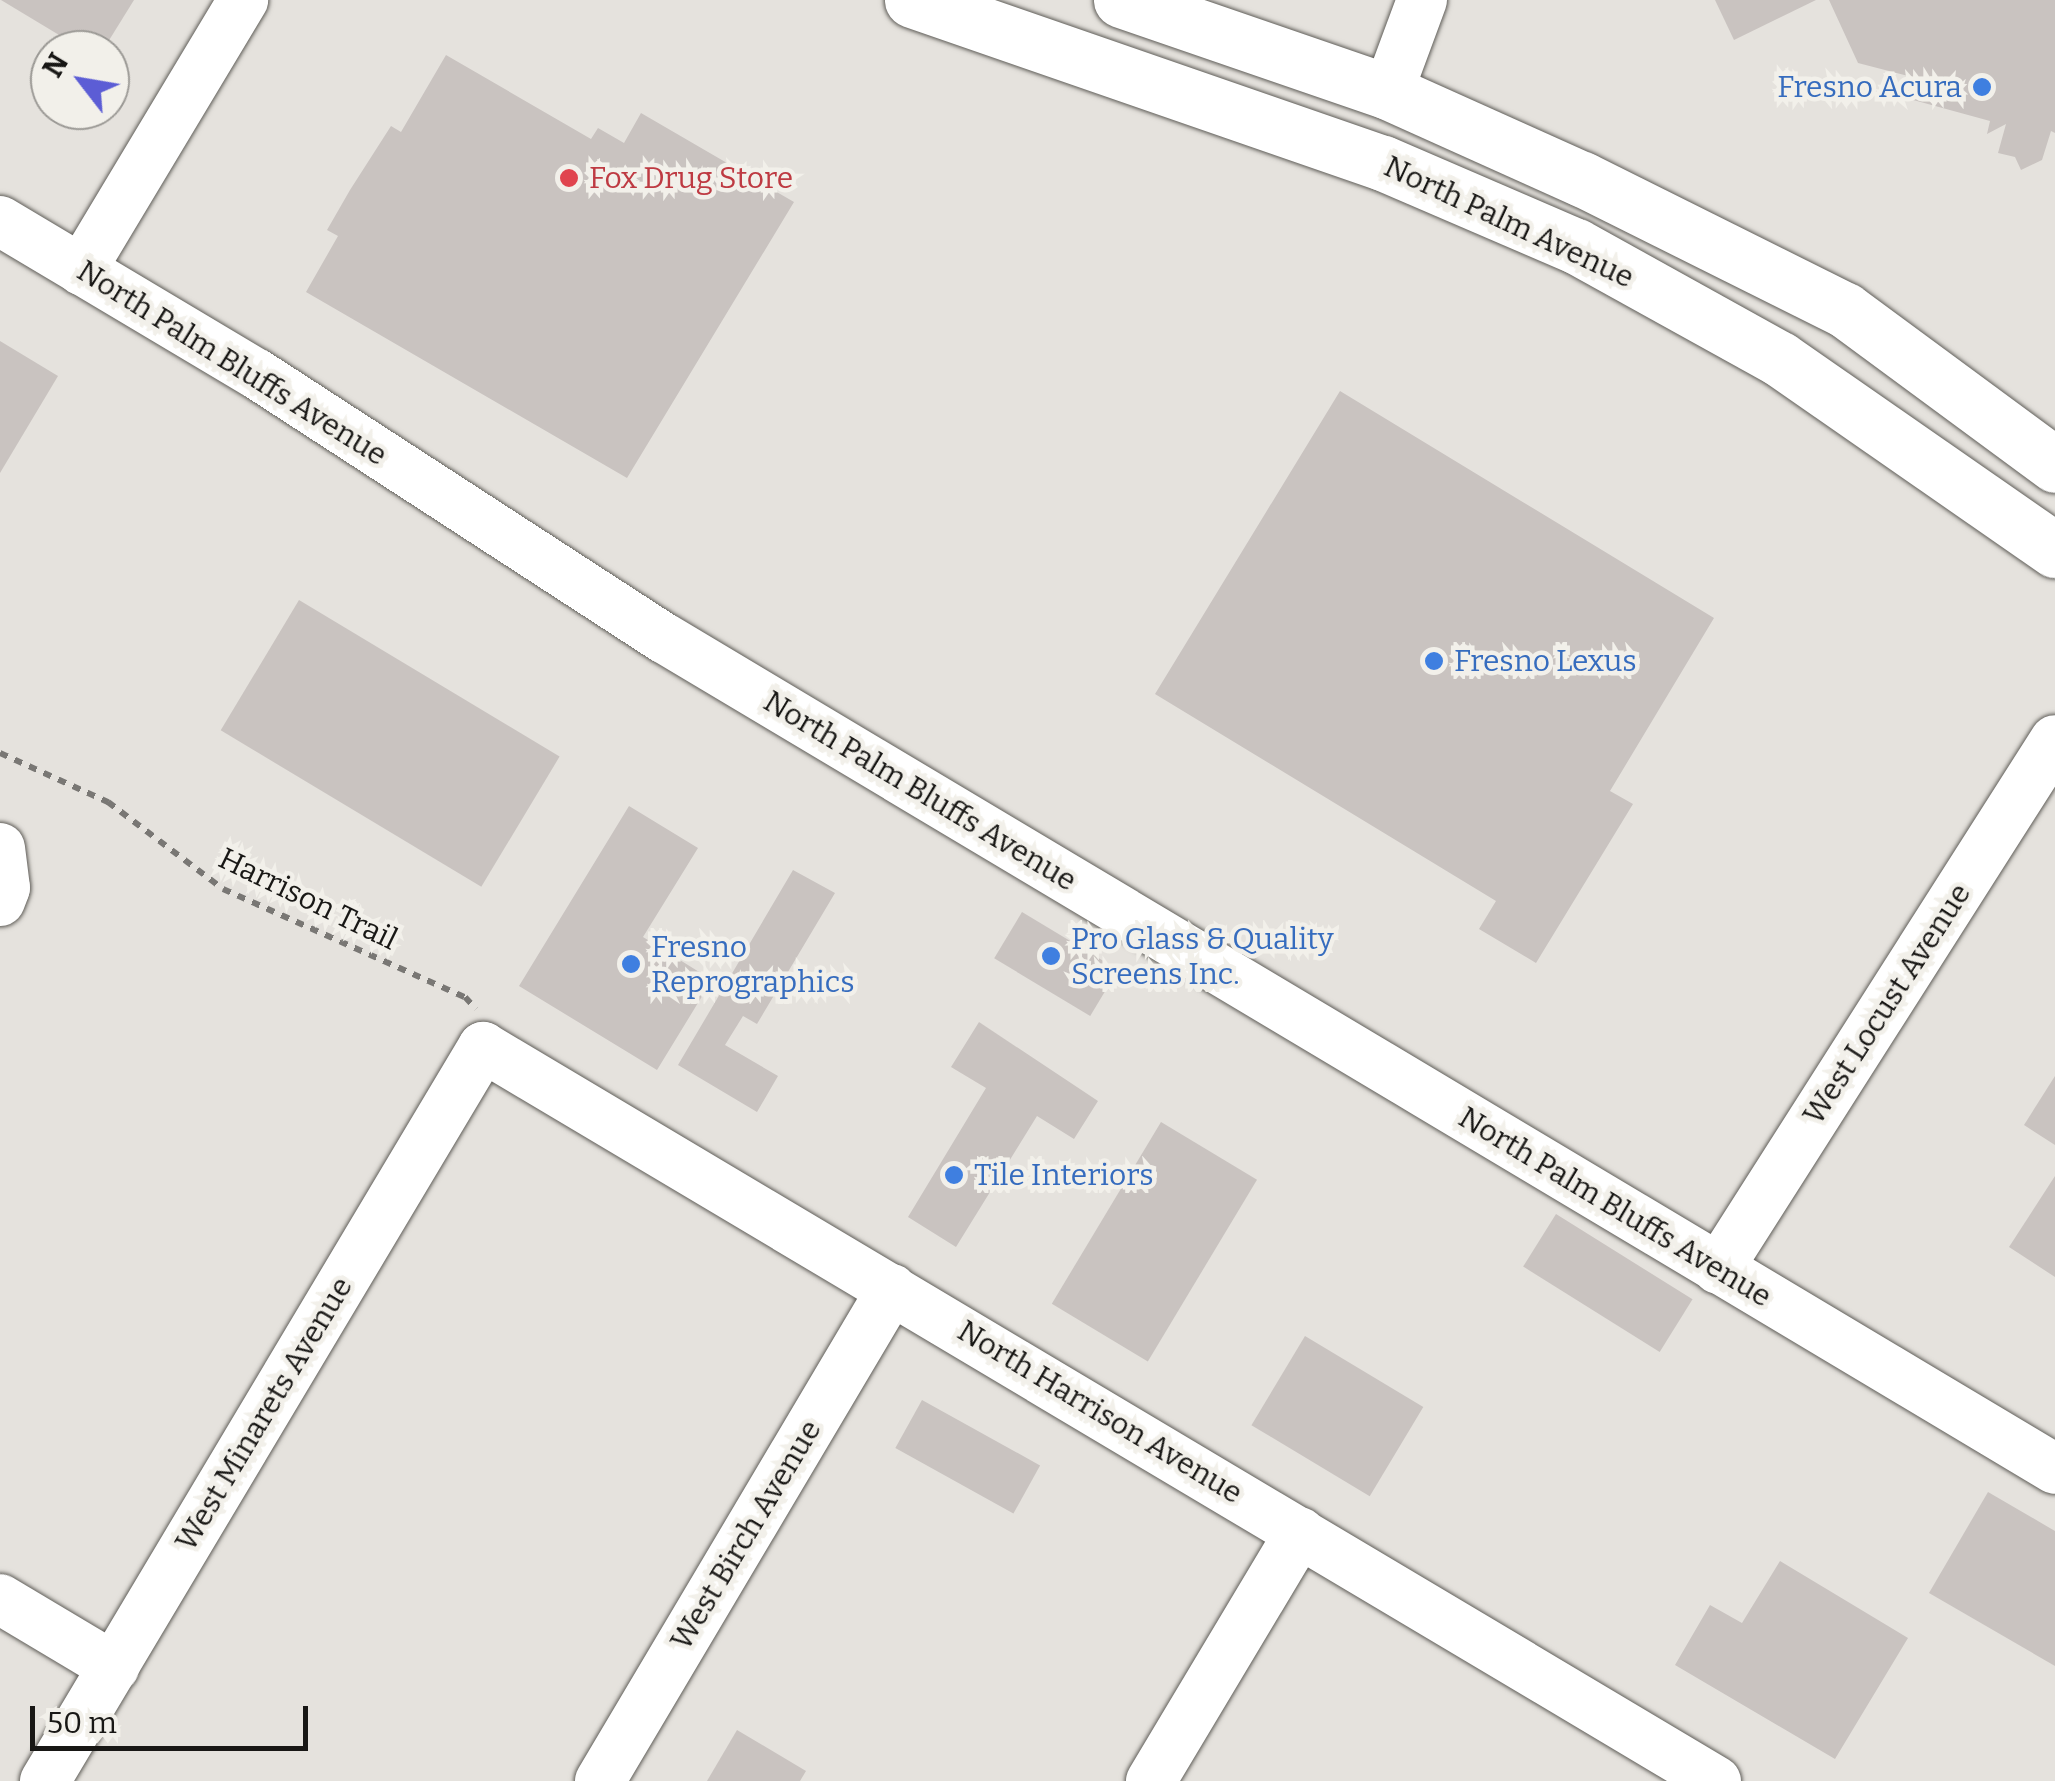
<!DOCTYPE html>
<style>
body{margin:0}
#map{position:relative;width:2055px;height:1781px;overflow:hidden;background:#e5e2dd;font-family:Bitter,serif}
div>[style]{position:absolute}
.building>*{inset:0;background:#c9c3c0;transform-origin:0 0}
.path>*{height:6px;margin-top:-3px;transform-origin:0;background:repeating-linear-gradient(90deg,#797774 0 8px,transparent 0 16px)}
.roads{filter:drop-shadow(0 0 2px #5f5d58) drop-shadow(0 0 2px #5f5d58)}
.minor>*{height:50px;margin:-25px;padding:0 25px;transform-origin:25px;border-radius:25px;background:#fff}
.major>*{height:55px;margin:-27.5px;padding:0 27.5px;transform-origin:27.5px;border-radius:27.5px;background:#fff}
.dots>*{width:28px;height:28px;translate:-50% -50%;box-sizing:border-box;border:5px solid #f2f0ea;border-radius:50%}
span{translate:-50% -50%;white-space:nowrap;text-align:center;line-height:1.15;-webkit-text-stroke:9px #f2f0ea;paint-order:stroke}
.shop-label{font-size:30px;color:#366cbe}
.right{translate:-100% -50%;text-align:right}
.left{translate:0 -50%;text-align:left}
.health-label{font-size:30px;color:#be3a42}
.street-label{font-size:30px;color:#181715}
.north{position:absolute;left:30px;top:30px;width:100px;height:100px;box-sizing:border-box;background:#f2f0ea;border:2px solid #9b9995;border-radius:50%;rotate:301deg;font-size:28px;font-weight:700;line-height:40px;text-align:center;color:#181715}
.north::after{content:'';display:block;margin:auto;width:35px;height:45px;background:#5c5dd5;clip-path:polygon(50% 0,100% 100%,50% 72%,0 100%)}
.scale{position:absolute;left:30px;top:1706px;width:278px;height:45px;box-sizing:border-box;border:5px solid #181715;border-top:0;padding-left:12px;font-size:30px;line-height:35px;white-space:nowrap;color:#181715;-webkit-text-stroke:8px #f2f0ea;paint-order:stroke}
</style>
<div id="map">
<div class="building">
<div style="clip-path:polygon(1px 0,134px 0,103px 50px,84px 50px)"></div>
<div style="clip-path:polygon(1715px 0,1816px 0,1734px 40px)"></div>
<div style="clip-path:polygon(1829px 0,2055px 0,2055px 133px,2051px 131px,2042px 160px,2021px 170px,2015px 157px,1998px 153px,2006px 124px,1987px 134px,1990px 121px,1906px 98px,1912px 77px,1858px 63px)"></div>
<div style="clip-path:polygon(446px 55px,591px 139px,598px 128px,624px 143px,641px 113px,794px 202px,627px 478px,306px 292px,338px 236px,327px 230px,350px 190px,391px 126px,401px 132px)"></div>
<div style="clip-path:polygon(0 341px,58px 376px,0 473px)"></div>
<div style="clip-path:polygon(1340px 391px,1714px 618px,1610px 791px,1633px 804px,1536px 963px,1479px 929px,1496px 901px,1155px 694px)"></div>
<div style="left:299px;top:600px;width:304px;height:152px;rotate:31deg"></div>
<div style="clip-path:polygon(629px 806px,698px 848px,643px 937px,712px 980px,657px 1070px,519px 986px)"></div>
<div style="clip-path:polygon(793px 870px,835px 893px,757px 1024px,743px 1016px,725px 1045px,778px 1076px,757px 1112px,678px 1065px)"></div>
<div style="left:1022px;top:912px;width:112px;height:54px;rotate:31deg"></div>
<div style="clip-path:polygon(979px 1022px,1098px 1101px,1074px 1139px,1037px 1116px,956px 1247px,908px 1217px,986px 1088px,951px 1067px)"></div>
<div style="clip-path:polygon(2055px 1076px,2055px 1145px,2024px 1125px)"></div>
<div style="left:1161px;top:1122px;width:112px;height:212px;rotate:31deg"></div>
<div style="clip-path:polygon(2055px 1176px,2055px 1277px,2009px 1247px)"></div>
<div style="left:1556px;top:1214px;width:161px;height:62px;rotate:32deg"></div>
<div style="left:1305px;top:1336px;width:138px;height:104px;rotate:31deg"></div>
<div style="left:922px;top:1400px;width:135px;height:55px;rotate:29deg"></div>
<div style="clip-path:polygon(1988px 1492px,2055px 1531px,2055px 1666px,1929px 1593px)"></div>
<div style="clip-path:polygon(1780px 1561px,1908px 1638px,1835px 1759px,1675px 1665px,1710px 1605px,1742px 1623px)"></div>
<div style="clip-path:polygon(737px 1730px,806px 1771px,800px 1781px,707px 1781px)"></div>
</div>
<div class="path">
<div style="left:0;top:753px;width:119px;rotate:24.4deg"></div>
<div style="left:108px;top:802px;width:144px;rotate:37.1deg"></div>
<div style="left:223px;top:889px;width:265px;rotate:24.1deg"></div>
<div style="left:465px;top:997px;width:16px;rotate:47deg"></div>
</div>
<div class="roads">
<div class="minor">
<div style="left:1388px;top:92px;width:98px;rotate:-69.7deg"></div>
<div style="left:0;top:221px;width:299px;rotate:30.8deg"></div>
<div style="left:257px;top:374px;width:485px;rotate:33deg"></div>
<div style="left:664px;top:638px;width:1620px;rotate:30.85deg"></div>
<div style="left:81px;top:270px;width:315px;rotate:-59deg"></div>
<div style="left:0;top:848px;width:40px;rotate:82.9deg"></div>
<div style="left:5px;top:888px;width:14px;rotate:111deg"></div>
<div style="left:1718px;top:1269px;width:627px;rotate:-57.5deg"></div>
<div style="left:0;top:1599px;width:133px;rotate:30.8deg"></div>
<div style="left:45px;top:1781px;width:855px;rotate:-59.17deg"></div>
<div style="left:483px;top:1047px;width:1435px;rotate:30.77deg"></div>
<div style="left:600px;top:1781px;width:572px;rotate:-59.31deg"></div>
<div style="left:1151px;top:1781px;width:290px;rotate:-59.1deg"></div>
</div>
<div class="major">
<div style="left:912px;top:0;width:498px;rotate:19.1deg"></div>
<div style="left:1383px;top:163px;width:210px;rotate:23.3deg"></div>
<div style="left:1576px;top:246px;width:233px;rotate:29deg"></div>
<div style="left:1780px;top:359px;width:335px;rotate:34.8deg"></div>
<div style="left:1121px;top:0;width:282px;rotate:19deg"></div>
<div style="left:1388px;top:92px;width:213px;rotate:24.2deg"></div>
<div style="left:1582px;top:179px;width:294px;rotate:26.5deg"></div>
<div style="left:1845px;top:310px;width:261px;rotate:36.4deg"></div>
</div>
</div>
<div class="dots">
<div style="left:1982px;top:87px;background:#3f7fe0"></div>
<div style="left:569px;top:178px;background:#e0444e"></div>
<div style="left:1434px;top:661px;background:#3f7fe0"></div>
<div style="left:1051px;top:956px;background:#3f7fe0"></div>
<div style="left:631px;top:964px;background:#3f7fe0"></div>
<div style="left:954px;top:1175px;background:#3f7fe0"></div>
</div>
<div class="shop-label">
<span class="right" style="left:1962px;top:87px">Fresno Acura</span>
<span class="left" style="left:1454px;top:661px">Fresno Lexus</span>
<span class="left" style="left:1071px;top:956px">Pro Glass &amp; Quality<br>Screens Inc.</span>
<span class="left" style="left:651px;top:964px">Fresno<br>Reprographics</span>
<span class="left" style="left:974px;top:1175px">Tile Interiors</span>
</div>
<div class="health-label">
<span class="left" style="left:589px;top:178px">Fox Drug Store</span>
</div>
<div class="street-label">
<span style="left:1509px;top:222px;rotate:25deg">North Palm Avenue</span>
<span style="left:232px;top:363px;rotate:32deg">North Palm Bluffs Avenue</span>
<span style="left:920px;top:791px;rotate:31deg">North Palm Bluffs Avenue</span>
<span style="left:308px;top:899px;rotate:26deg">Harrison Trail</span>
<span style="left:1887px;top:1004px;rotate:-57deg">West Locust Avenue</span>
<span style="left:1615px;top:1207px;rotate:31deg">North Palm Bluffs Avenue</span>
<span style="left:1100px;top:1412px;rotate:31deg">North Harrison Avenue</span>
<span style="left:264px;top:1414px;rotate:-59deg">West Minarets Avenue</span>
<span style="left:746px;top:1535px;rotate:-59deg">West Birch Avenue</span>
</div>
<div class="north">N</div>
<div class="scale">50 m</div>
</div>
